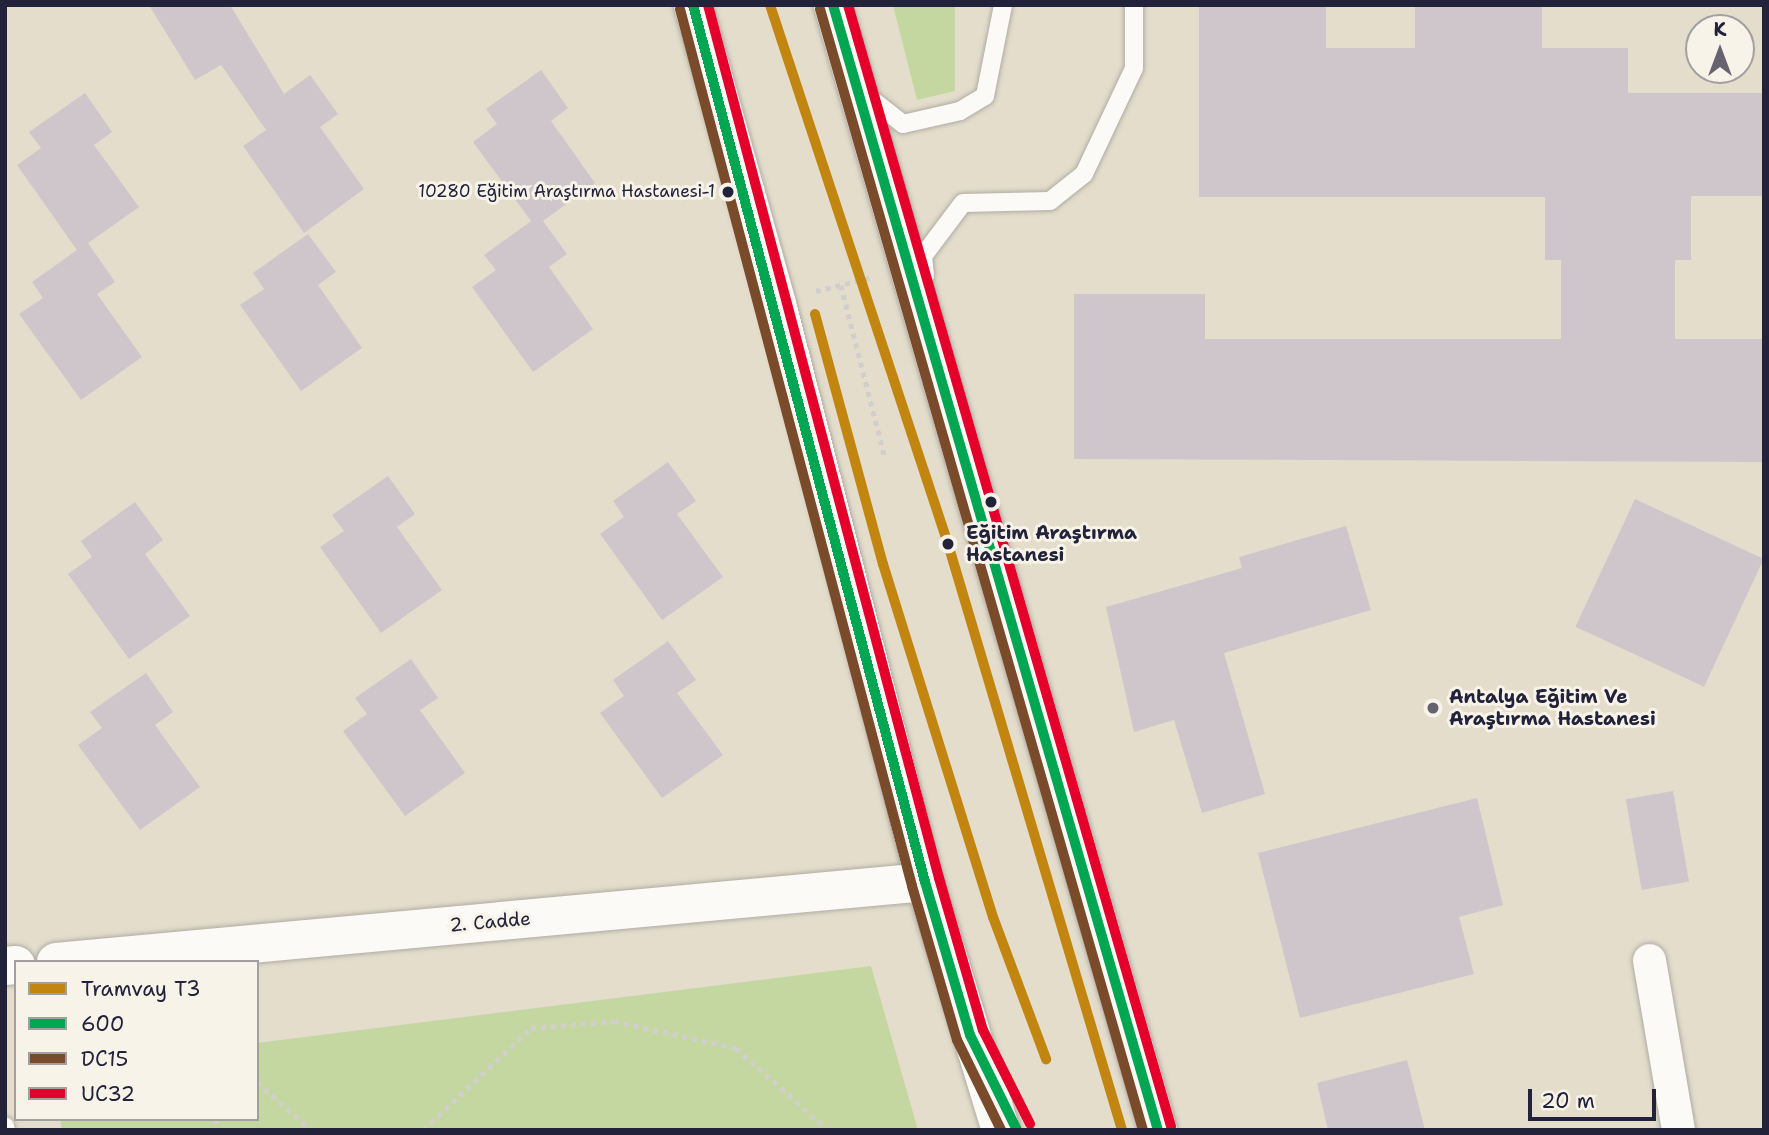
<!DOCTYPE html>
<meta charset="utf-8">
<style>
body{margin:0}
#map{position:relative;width:1769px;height:1135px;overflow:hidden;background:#e4ddcc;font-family:"Shantell Sans",sans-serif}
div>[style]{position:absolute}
.green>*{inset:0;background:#c5d7a0}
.building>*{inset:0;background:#cfc6cb;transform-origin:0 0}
.path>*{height:4.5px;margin-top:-2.25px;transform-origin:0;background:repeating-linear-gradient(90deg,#d1cfcc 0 5px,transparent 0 10px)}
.roads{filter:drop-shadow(0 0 2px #b0aca3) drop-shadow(0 0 2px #b0aca3)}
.service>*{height:18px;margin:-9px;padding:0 9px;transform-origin:9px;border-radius:9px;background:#fbfaf7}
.minor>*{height:33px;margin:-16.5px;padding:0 16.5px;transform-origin:16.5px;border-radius:16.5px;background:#fbfaf7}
.tertiary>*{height:38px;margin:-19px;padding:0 19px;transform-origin:19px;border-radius:19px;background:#fbfaf7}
.secondary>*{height:38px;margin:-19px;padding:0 19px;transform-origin:19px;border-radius:19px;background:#fbfaf7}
.bus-1>*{height:10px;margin:-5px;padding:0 5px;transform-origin:5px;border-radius:5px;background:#00a651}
.bus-2>*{height:10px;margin:-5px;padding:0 5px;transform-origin:5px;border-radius:5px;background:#7a4b2a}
.bus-3>*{height:10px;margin:-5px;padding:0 5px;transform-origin:5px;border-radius:5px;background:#e4002b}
.tram-1>*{height:10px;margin:-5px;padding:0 5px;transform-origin:5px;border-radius:5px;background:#c2850f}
.dots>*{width:19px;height:19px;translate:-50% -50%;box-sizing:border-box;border:4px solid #f7f3e8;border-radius:50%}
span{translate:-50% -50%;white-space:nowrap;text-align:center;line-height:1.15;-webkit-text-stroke:6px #f7f3e8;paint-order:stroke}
.bus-label{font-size:17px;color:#22223b}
.right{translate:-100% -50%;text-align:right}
.stop-label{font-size:19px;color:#22223b;font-weight:700}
.left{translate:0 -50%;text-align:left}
.poi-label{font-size:19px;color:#22223b;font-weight:700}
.street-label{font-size:19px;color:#22223b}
.frame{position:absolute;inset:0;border:7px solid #22223b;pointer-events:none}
.legend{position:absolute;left:14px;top:960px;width:245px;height:161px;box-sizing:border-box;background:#f7f3e8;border:2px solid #a29fa3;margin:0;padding:9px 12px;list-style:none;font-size:21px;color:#22223b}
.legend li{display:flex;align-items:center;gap:14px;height:35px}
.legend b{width:35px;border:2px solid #a29fa3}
.north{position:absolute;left:1685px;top:14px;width:70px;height:70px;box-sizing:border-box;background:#f7f3e8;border:2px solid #a29fa3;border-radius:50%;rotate:0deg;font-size:19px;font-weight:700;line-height:28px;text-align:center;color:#22223b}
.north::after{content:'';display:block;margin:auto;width:24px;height:32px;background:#66636e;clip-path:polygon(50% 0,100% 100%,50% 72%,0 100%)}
.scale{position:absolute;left:1528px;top:1089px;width:128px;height:32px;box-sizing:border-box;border:4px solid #22223b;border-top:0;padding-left:9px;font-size:21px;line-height:24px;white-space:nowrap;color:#22223b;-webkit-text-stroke:5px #f7f3e8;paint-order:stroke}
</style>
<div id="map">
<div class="green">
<div style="clip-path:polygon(893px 5px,955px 5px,955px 91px,917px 100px)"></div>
<div style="clip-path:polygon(871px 966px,918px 1130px,62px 1130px,60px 1119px,257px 1119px,257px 1043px)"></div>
</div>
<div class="building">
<div style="clip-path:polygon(149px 5px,230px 5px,284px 94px,310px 75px,338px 114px,320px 127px,364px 189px,304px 233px,243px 146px,266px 130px,221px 65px,195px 80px)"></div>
<div style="clip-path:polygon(1199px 5px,1326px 5px,1326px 48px,1415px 48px,1415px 5px,1542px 5px,1542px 48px,1628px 48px,1628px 93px,1764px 93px,1764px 196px,1691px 196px,1691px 260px,1675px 260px,1675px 339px,1764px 339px,1764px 462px,1074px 459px,1074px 294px,1205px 294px,1205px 339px,1561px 339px,1561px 260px,1545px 260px,1545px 197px,1199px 197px)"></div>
<div style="clip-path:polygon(541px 70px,568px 108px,551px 121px,595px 183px,543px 221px,567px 254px,549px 267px,593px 329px,533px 372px,472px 287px,496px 270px,484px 255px,531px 221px,473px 142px,497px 124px,486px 109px)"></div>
<div style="clip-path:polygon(85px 93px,112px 132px,94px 145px,139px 207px,88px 243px,115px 282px,97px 294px,142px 357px,81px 400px,19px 314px,43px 298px,32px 282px,77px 250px,17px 165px,41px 148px,29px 132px)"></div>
<div style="clip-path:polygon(308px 234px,336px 272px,318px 285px,362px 348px,301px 391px,240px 305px,264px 289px,253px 273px)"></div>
<div style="clip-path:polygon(668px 462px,696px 501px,677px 514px,723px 577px,662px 620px,600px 534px,624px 517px,613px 501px)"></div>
<div style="clip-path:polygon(388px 476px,415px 514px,397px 527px,442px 590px,381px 633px,320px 547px,344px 531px,332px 515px)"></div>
<div style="left:1635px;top:499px;width:142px;height:141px;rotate:25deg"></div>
<div style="clip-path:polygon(135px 502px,163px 540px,145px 554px,190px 616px,129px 659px,68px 574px,92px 557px,81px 541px)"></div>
<div style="clip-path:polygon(1346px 526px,1371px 610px,1224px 653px,1265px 794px,1202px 813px,1174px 720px,1134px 732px,1106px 607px,1242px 568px,1239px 557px)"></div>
<div style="clip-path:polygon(668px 641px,696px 680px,677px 693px,723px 755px,662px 798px,600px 713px,624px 696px,613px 680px)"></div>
<div style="clip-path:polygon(411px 659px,438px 698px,420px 710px,465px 773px,405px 816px,343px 731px,367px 714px,355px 698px)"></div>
<div style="clip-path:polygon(146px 673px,173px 712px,155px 725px,200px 787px,140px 830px,78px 745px,102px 728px,90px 712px)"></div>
<div style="left:1673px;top:791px;width:92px;height:48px;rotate:80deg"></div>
<div style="clip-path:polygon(1477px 798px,1503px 905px,1459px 917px,1474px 974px,1300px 1018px,1258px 853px)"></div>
<div style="clip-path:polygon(1407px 1060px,1425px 1130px,1328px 1130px,1317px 1083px)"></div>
</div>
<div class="path">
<div style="left:841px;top:285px;width:178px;rotate:75.7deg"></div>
<div style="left:816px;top:291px;width:55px;rotate:-13.8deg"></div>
<div style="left:257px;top:1082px;width:72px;rotate:41.6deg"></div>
<div style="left:216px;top:1119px;width:11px;rotate:80deg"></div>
<div style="left:423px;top:1130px;width:149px;rotate:-43.4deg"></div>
<div style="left:531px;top:1028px;width:83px;rotate:-4.8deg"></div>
<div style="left:614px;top:1021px;width:125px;rotate:12.5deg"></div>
<div style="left:736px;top:1048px;width:123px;rotate:41.7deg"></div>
</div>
<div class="roads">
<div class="service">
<div style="left:866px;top:95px;width:47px;rotate:38.1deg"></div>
<div style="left:903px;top:124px;width:58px;rotate:-12.8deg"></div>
<div style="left:960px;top:111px;width:29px;rotate:-31deg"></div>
<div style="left:985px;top:96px;width:93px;rotate:-78.8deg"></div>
<div style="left:925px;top:275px;width:19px;rotate:-96deg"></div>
<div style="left:923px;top:256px;width:66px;rotate:-53deg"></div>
<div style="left:963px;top:203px;width:87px;rotate:-1.3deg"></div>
<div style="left:1050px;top:201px;width:43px;rotate:-38.5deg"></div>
<div style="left:1084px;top:174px;width:117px;rotate:-64.7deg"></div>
<div style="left:1134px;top:68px;width:63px;rotate:-90deg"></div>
<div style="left:5px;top:1126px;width:4px;rotate:76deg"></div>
</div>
<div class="minor">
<div style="left:1649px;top:960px;width:172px;rotate:80.3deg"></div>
</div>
<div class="tertiary">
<div style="left:56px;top:962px;width:873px;rotate:-5.26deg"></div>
<div style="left:5px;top:966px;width:11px;rotate:-5deg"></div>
</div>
<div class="secondary">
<div style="left:693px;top:5px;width:311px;rotate:74.3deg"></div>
<div style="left:777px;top:304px;width:597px;rotate:75.64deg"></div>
<div style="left:925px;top:882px;width:259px;rotate:73deg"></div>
<div style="left:833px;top:5px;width:1171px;rotate:73.89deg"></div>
</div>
</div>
<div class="bus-1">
<div style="left:693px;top:5px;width:907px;rotate:75.18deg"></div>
<div style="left:925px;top:882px;width:159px;rotate:73.6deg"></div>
<div style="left:970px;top:1035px;width:106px;rotate:63.7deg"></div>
<div style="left:833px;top:5px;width:1171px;rotate:73.89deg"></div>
</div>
<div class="bus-2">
<div style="left:680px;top:9px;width:907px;rotate:75.18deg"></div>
<div style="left:912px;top:886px;width:160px;rotate:73.7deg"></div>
<div style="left:957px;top:1040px;width:100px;rotate:63.9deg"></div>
<div style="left:820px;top:9px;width:1167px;rotate:73.93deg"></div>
</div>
<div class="bus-3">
<div style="left:708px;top:5px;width:903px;rotate:75.18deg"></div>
<div style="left:939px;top:878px;width:158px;rotate:73.9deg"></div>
<div style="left:983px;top:1030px;width:105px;rotate:63.4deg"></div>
<div style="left:848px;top:5px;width:1167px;rotate:73.93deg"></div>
</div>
<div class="tram-1">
<div style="left:770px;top:5px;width:568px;rotate:71.72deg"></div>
<div style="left:948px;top:544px;width:611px;rotate:73.46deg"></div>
<div style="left:815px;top:314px;width:259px;rotate:74.8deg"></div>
<div style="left:883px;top:564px;width:370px;rotate:72.7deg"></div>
<div style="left:993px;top:917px;width:152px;rotate:69.5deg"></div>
</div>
<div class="dots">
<div style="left:728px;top:192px;background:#22223b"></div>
<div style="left:991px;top:502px;background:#22223b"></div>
<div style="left:948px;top:544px;background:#22223b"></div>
<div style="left:1433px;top:708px;background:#66636e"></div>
</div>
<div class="bus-label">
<span class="right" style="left:715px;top:192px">10280 Eğitim Araştırma Hastanesi-1</span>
</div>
<div class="stop-label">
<span class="left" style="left:966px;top:544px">Eğitim Araştırma<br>Hastanesi</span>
</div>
<div class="poi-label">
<span class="left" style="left:1449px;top:708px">Antalya Eğitim Ve<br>Araştırma Hastanesi</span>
</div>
<div class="street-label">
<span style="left:490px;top:922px;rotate:-5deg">2. Cadde</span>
</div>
<div class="frame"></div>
<ul class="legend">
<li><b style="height:9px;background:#c2850f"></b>Tramvay T3</li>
<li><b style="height:9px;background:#00a651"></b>600</li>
<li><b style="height:9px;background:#7a4b2a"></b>DC15</li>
<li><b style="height:9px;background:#e4002b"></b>UC32</li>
</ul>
<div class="north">K</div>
<div class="scale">20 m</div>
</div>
